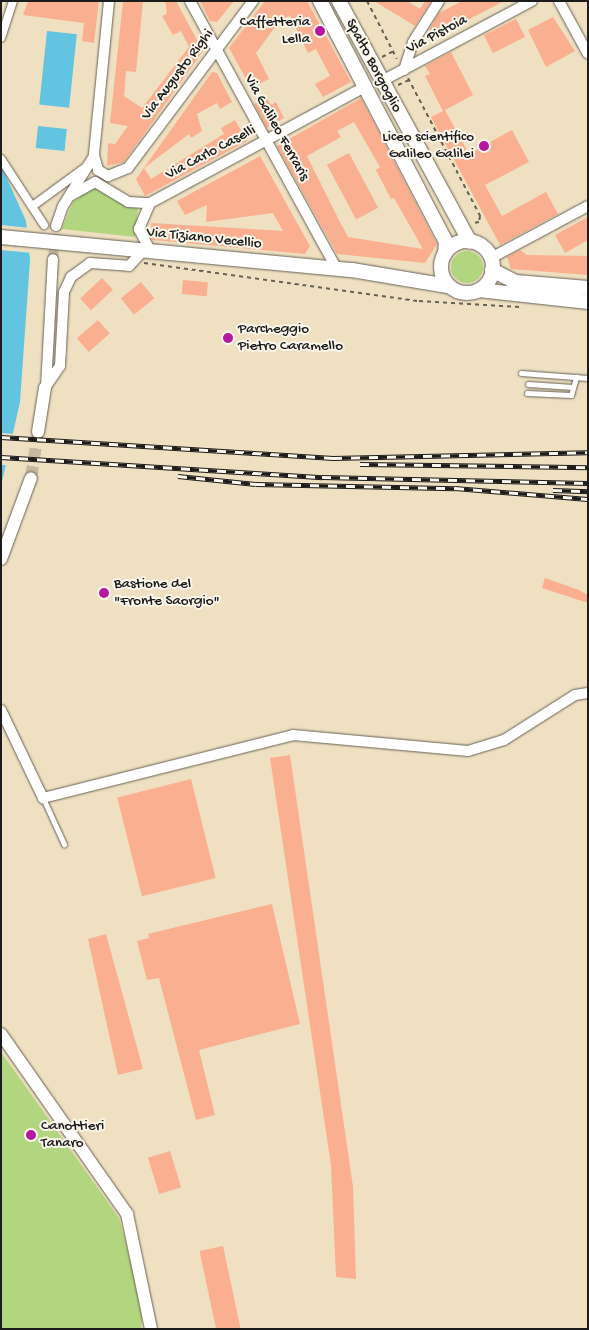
<!DOCTYPE html>
<style>
body{margin:0}
#map{position:relative;width:589px;height:1330px;overflow:hidden;background:#efe0c1;font-family:"Gochi Hand",sans-serif}
div>[style]{position:absolute}
.green>*{inset:0;background:#b2d67f}
.round{border-radius:50%}
.water>*{inset:0;background:#62c4e0;transform-origin:0 0}
.pier>*{inset:0;background:#efe0c1}
.building>*{inset:0;background:#faaf90;transform-origin:0 0}
.minor-tunnel>*{height:10px;margin-top:-5px;transform-origin:0;background:repeating-linear-gradient(90deg,#c5b9a0 0 10px,transparent 0 15px)}
.tertiary-tunnel>*{height:12px;margin-top:-6px;transform-origin:0;background:repeating-linear-gradient(90deg,#c5b9a0 0 12px,transparent 0 18px)}
.path>*{height:2px;margin-top:-1px;transform-origin:0;background:repeating-linear-gradient(90deg,#666156 0 4px,transparent 0 8px)}
.roads{filter:drop-shadow(0 0 1px #666156) drop-shadow(0 0 1px #666156)}
.service>*{height:5px;margin:-2.5px;padding:0 2.5px;transform-origin:2.5px;border-radius:2.5px;background:#fff}
.pedestrian>*{height:8px;margin:-4px;padding:0 4px;transform-origin:4px;border-radius:4px;background:#fff}
.minor>*{height:10px;margin:-5px;padding:0 5px;transform-origin:5px;border-radius:5px;background:#fff}
.tertiary>*{height:12px;margin:-6px;padding:0 6px;transform-origin:6px;border-radius:6px;background:#fff}
.secondary>*{height:14px;margin:-7px;padding:0 7px;transform-origin:7px;border-radius:7px;background:#fff}
.secondary>.ring{margin:-7px;padding:0;box-sizing:content-box;background:none;border:14px solid #fff;border-radius:50%}
.rail>*{height:5px;margin-top:-2.5px;transform-origin:0;background:repeating-linear-gradient(90deg,#fbf7ec 0 9px,#1c1c1c 0 18px);box-sizing:border-box;border-block:1px solid #1c1c1c}
.dots>*{width:14px;height:14px;translate:-50% -50%;box-sizing:border-box;border:2px solid #fbf7ec;border-radius:50%}
span{translate:-50% -50%;white-space:nowrap;text-align:center;line-height:1.15;-webkit-text-stroke:4px #fbf7ec;paint-order:stroke}
.poi-label{font-size:15px;color:#1c1c1c}
.right{translate:-100% -50%;text-align:right}
.left{translate:0 -50%;text-align:left}
.street-label{font-size:15px;color:#1c1c1c}
.frame{position:absolute;inset:0;border:2px solid #1c1c1c;pointer-events:none}
</style>
<div id="map">
<div class="green">
<div style="clip-path:polygon(91px 188px,101px 188px,128px 206px,138px 208px,135px 237px,62px 229px,73px 202px)"></div>
<div class="round" style="left:451px;top:251px;width:32px;height:32px"></div>
<div style="clip-path:polygon(1px 1052px,119px 1218px,143px 1308px,141px 1329px,1px 1329px)"></div>
</div>
<div class="water">
<div style="left:47px;top:31px;width:30px;height:74px;rotate:6deg"></div>
<div style="left:38px;top:126px;width:29px;height:22px;rotate:6deg"></div>
<div style="clip-path:polygon(1px 165px,26px 221px,30px 260px,20px 402px,1px 486px)"></div>
</div>
<div class="pier">
<div style="clip-path:polygon(1px 225px,29px 228px,32px 253px,1px 250px)"></div>
<div style="clip-path:polygon(1px 433px,15px 434px,9px 465px,1px 465px)"></div>
</div>
<div class="building">
<div style="clip-path:polygon(28px 1px,99px 1px,94px 43px,82px 41px,84px 23px,23px 15px)"></div>
<div style="clip-path:polygon(123px 1px,143px 1px,136px 72px,126px 71px,124px 96px,142px 108px,189px 47px,181px 31px,173px 35px,162px 16px,167px 14px,165px 1px,176px 1px,203px 51px,124px 162px,107px 166px,108px 143px,115px 144px,128px 126px,110px 123px)"></div>
<div style="clip-path:polygon(200px 1px,234px 1px,217px 22px,210px 21px)"></div>
<div style="clip-path:polygon(265px 1px,307px 1px,351px 82px,323px 97px,315px 84px,330px 76px,316px 49px,308px 53px,290px 16px,281px 19px,256px 53px,269px 79px,251px 88px,229px 48px)"></div>
<div style="clip-path:polygon(374px 1px,407px 1px,420px 9px,425px 1px,431px 1px,415px 26px)"></div>
<div style="clip-path:polygon(462px 1px,504px 1px,433px 38px,429px 30px,439px 13px)"></div>
<div style="clip-path:polygon(553px 17px,575px 51px,546px 67px,528px 30px)"></div>
<div style="left:516px;top:19px;width:20px;height:36px;rotate:63deg"></div>
<div style="clip-path:polygon(451px 52px,473px 95px,445px 110px,469px 154px,512px 130px,529px 162px,485px 185px,502px 216px,546px 192px,558px 214px,500px 245px,431px 117px,443px 111px,425px 76px,430px 74px,425px 66px)"></div>
<div style="clip-path:polygon(212px 72px,217px 73px,232px 102px,220px 109px,217px 103px,197px 114px,202px 131px,191px 138px,189px 134px,144px 168px,151px 179px,224px 134px,221px 128px,235px 120px,247px 141px,145px 196px,136px 179px)"></div>
<div style="clip-path:polygon(266px 97px,271px 105px,276px 102px,284px 118px,267px 128px,254px 104px)"></div>
<div style="clip-path:polygon(evenodd,361px 98px,437px 244px,425px 263px,337px 254px,277px 146px,361px 98px,354px 122px,380px 167px,376px 170px,391px 199px,394px 198px,423px 249px,348px 237px,341px 224px,307px 156px,341px 137px,337px 131px,354px 122px)"></div>
<div style="left:349px;top:153px;width:62px;height:25px;rotate:62deg"></div>
<div style="clip-path:polygon(260px 156px,310px 246px,305px 254px,152px 240px,151px 223px,283px 231px,273px 213px,206px 222px,207px 205px,185px 215px,177px 201px)"></div>
<div style="clip-path:polygon(588px 217px,588px 240px,565px 253px,555px 235px)"></div>
<div style="clip-path:polygon(520px 250px,527px 255px,588px 256px,588px 275px,511px 269px,507px 257px)"></div>
<div style="left:102px;top:278px;width:16px;height:30px;rotate:47deg"></div>
<div style="left:183px;top:280px;width:25px;height:14px;rotate:5deg"></div>
<div style="left:141px;top:282px;width:21px;height:26px;rotate:51deg"></div>
<div style="left:98px;top:320px;width:18px;height:28px;rotate:49deg"></div>
<div style="clip-path:polygon(545px 578px,579px 590px,588px 595px,588px 603px,542px 588px)"></div>
<div style="clip-path:polygon(290px 755px,353px 1187px,356px 1279px,336px 1277px,331px 1165px,270px 758px)"></div>
<div style="left:191px;top:779px;width:102px;height:76px;rotate:76deg"></div>
<div style="clip-path:polygon(272px 904px,300px 1024px,199px 1050px,215px 1115px,196px 1120px,159px 978px,147px 980px,137px 941px,149px 938px,148px 934px)"></div>
<div style="clip-path:polygon(106px 934px,143px 1069px,118px 1075px,88px 939px)"></div>
<div style="left:170px;top:1151px;width:38px;height:23px;rotate:73deg"></div>
<div style="left:223px;top:1246px;width:85px;height:24px;rotate:78deg"></div>
</div>
<div class="minor-tunnel">
<div style="left:53px;top:259px;width:33px;rotate:-85deg"></div>
</div>
<div class="tertiary-tunnel">
<div style="left:31px;top:478px;width:47px;rotate:-81.3deg"></div>
</div>
<div class="path">
<div style="left:367px;top:1px;width:65px;rotate:62.7deg"></div>
<div style="left:382px;top:57px;width:13px;rotate:-27deg"></div>
<div style="left:408px;top:78px;width:156px;rotate:62.4deg"></div>
<div style="left:480px;top:216px;width:6px;rotate:99deg"></div>
<div style="left:479px;top:222px;width:6px;rotate:171deg"></div>
<div style="left:398px;top:85px;width:12px;rotate:-24deg"></div>
<div style="left:144px;top:263px;width:278px;rotate:7.9deg"></div>
<div style="left:419px;top:301px;width:101px;rotate:3.4deg"></div>
</div>
<div class="roads">
<div class="service">
<div style="left:521px;top:373px;width:67px;rotate:4.3deg"></div>
<div style="left:528px;top:384px;width:45px;rotate:3.8deg"></div>
<div style="left:527px;top:393px;width:44px;rotate:2.6deg"></div>
<div style="left:571px;top:395px;width:19px;rotate:-74deg"></div>
<div style="left:43px;top:798px;width:51px;rotate:65.5deg"></div>
</div>
<div class="pedestrian">
<div style="left:1px;top:38px;width:39px;rotate:-72deg"></div>
<div style="left:1px;top:159px;width:79px;rotate:56.9deg"></div>
<div style="left:34px;top:205px;width:64px;rotate:-36.2deg"></div>
</div>
<div class="minor">
<div style="left:109px;top:1px;width:155px;rotate:95.6deg"></div>
<div style="left:94px;top:155px;width:16px;rotate:75deg"></div>
<div style="left:98px;top:170px;width:12px;rotate:31deg"></div>
<div style="left:108px;top:176px;width:22px;rotate:-22deg"></div>
<div style="left:128px;top:168px;width:209px;rotate:-53.2deg"></div>
<div style="left:190px;top:1px;width:306px;rotate:61.3deg"></div>
<div style="left:559px;top:1px;width:60px;rotate:61.3deg"></div>
<div style="left:404px;top:70px;width:29px;rotate:-72deg"></div>
<div style="left:413px;top:42px;width:49px;rotate:-57.6deg"></div>
<div style="left:382px;top:81px;width:170px;rotate:-28.1deg"></div>
<div style="left:70px;top:196px;width:29px;rotate:-29deg"></div>
<div style="left:95px;top:182px;width:39px;rotate:31deg"></div>
<div style="left:128px;top:202px;width:22px;rotate:3deg"></div>
<div style="left:150px;top:203px;width:246px;rotate:-28.4deg"></div>
<div style="left:56px;top:226px;width:21px;rotate:-71deg"></div>
<div style="left:63px;top:206px;width:59px;rotate:-58.2deg"></div>
<div style="left:150px;top:250px;width:24px;rotate:-118deg"></div>
<div style="left:139px;top:229px;width:28px;rotate:-67deg"></div>
<div style="left:491px;top:258px;width:110px;rotate:-28.2deg"></div>
<div style="left:46px;top:387px;width:128px;rotate:-86.9deg"></div>
<div style="left:45px;top:388px;width:27px;rotate:-56deg"></div>
<div style="left:60px;top:366px;width:74px;rotate:-86.9deg"></div>
<div style="left:64px;top:292px;width:17px;rotate:-65deg"></div>
<div style="left:71px;top:277px;width:24px;rotate:-36deg"></div>
<div style="left:90px;top:263px;width:39px;rotate:4deg"></div>
<div style="left:129px;top:266px;width:22px;rotate:-47deg"></div>
<div style="left:1px;top:710px;width:98px;rotate:64.5deg"></div>
<div style="left:43px;top:798px;width:258px;rotate:-14.1deg"></div>
<div style="left:293px;top:735px;width:176px;rotate:5.2deg"></div>
<div style="left:468px;top:751px;width:38px;rotate:-17deg"></div>
<div style="left:504px;top:740px;width:84px;rotate:-32.4deg"></div>
<div style="left:575px;top:695px;width:13px;rotate:-9deg"></div>
</div>
<div class="tertiary">
<div style="left:38px;top:432px;width:45px;rotate:-81deg"></div>
<div style="left:1px;top:559px;width:86px;rotate:-69.7deg"></div>
<div style="left:1px;top:1034px;width:220px;rotate:55deg"></div>
<div style="left:127px;top:1214px;width:117px;rotate:78.2deg"></div>
</div>
<div class="secondary">
<div style="left:320px;top:1px;width:272px;rotate:62.4deg"></div>
<div style="left:446px;top:242px;width:12px;rotate:95deg"></div>
<div style="left:339px;top:1px;width:274px;rotate:61.5deg"></div>
<div style="left:1px;top:237px;width:353px;rotate:5.4deg"></div>
<div style="left:352px;top:270px;width:97px;rotate:9.5deg"></div>
<div class="ring" style="left:441px;top:241px;width:38px;height:38px"></div>
<div style="left:492px;top:270px;width:27px;rotate:27deg"></div>
<div style="left:516px;top:282px;width:72px;rotate:4.8deg"></div>
<div style="left:479px;top:290px;width:110px;rotate:6.3deg"></div>
</div>
</div>
<div class="rail">
<div style="left:1px;top:437px;width:333px;rotate:3.6deg"></div>
<div style="left:333px;top:458px;width:255px;rotate:-1.3deg"></div>
<div style="left:1px;top:457px;width:322px;rotate:3.6deg"></div>
<div style="left:322px;top:477px;width:266px;rotate:1.3deg"></div>
<div style="left:360px;top:464px;width:228px;rotate:0.8deg"></div>
<div style="left:178px;top:476px;width:78px;rotate:5.9deg"></div>
<div style="left:256px;top:484px;width:199px;rotate:1.2deg"></div>
<div style="left:455px;top:488px;width:133px;rotate:4.7deg"></div>
<div style="left:553px;top:490px;width:35px;rotate:2deg"></div>
</div>
<div class="dots">
<div style="left:320px;top:31px;background:#b5179e"></div>
<div style="left:484px;top:146px;background:#b5179e"></div>
<div style="left:228px;top:338px;background:#b5179e"></div>
<div style="left:104px;top:593px;background:#b5179e"></div>
<div style="left:31px;top:1135px;background:#b5179e"></div>
</div>
<div class="poi-label">
<span class="right" style="left:310px;top:31px">Caffetteria<br>Lella</span>
<span class="right" style="left:474px;top:146px">Liceo scientifico<br>Galileo Galilei</span>
<span class="left" style="left:238px;top:338px">Parcheggio<br>Pietro Caramello</span>
<span class="left" style="left:114px;top:593px">Bastione del<br>"Fronte Saorgio"</span>
<span class="left" style="left:41px;top:1135px">Canottieri<br>Tanaro</span>
</div>
<div class="street-label">
<span style="left:437px;top:35px;rotate:-28deg">Via Pistoia</span>
<span style="left:373px;top:66px;rotate:62deg">Spalto Borgoglio</span>
<span style="left:178px;top:75px;rotate:-53deg">Via Augusto Righi</span>
<span style="left:276px;top:128px;rotate:61deg">Via Galileo Ferraris</span>
<span style="left:211px;top:153px;rotate:-28deg">Via Carlo Caselli</span>
<span style="left:204px;top:239px;rotate:6deg">Via Tiziano Vecellio</span>
</div>
<div class="frame"></div>
</div>
